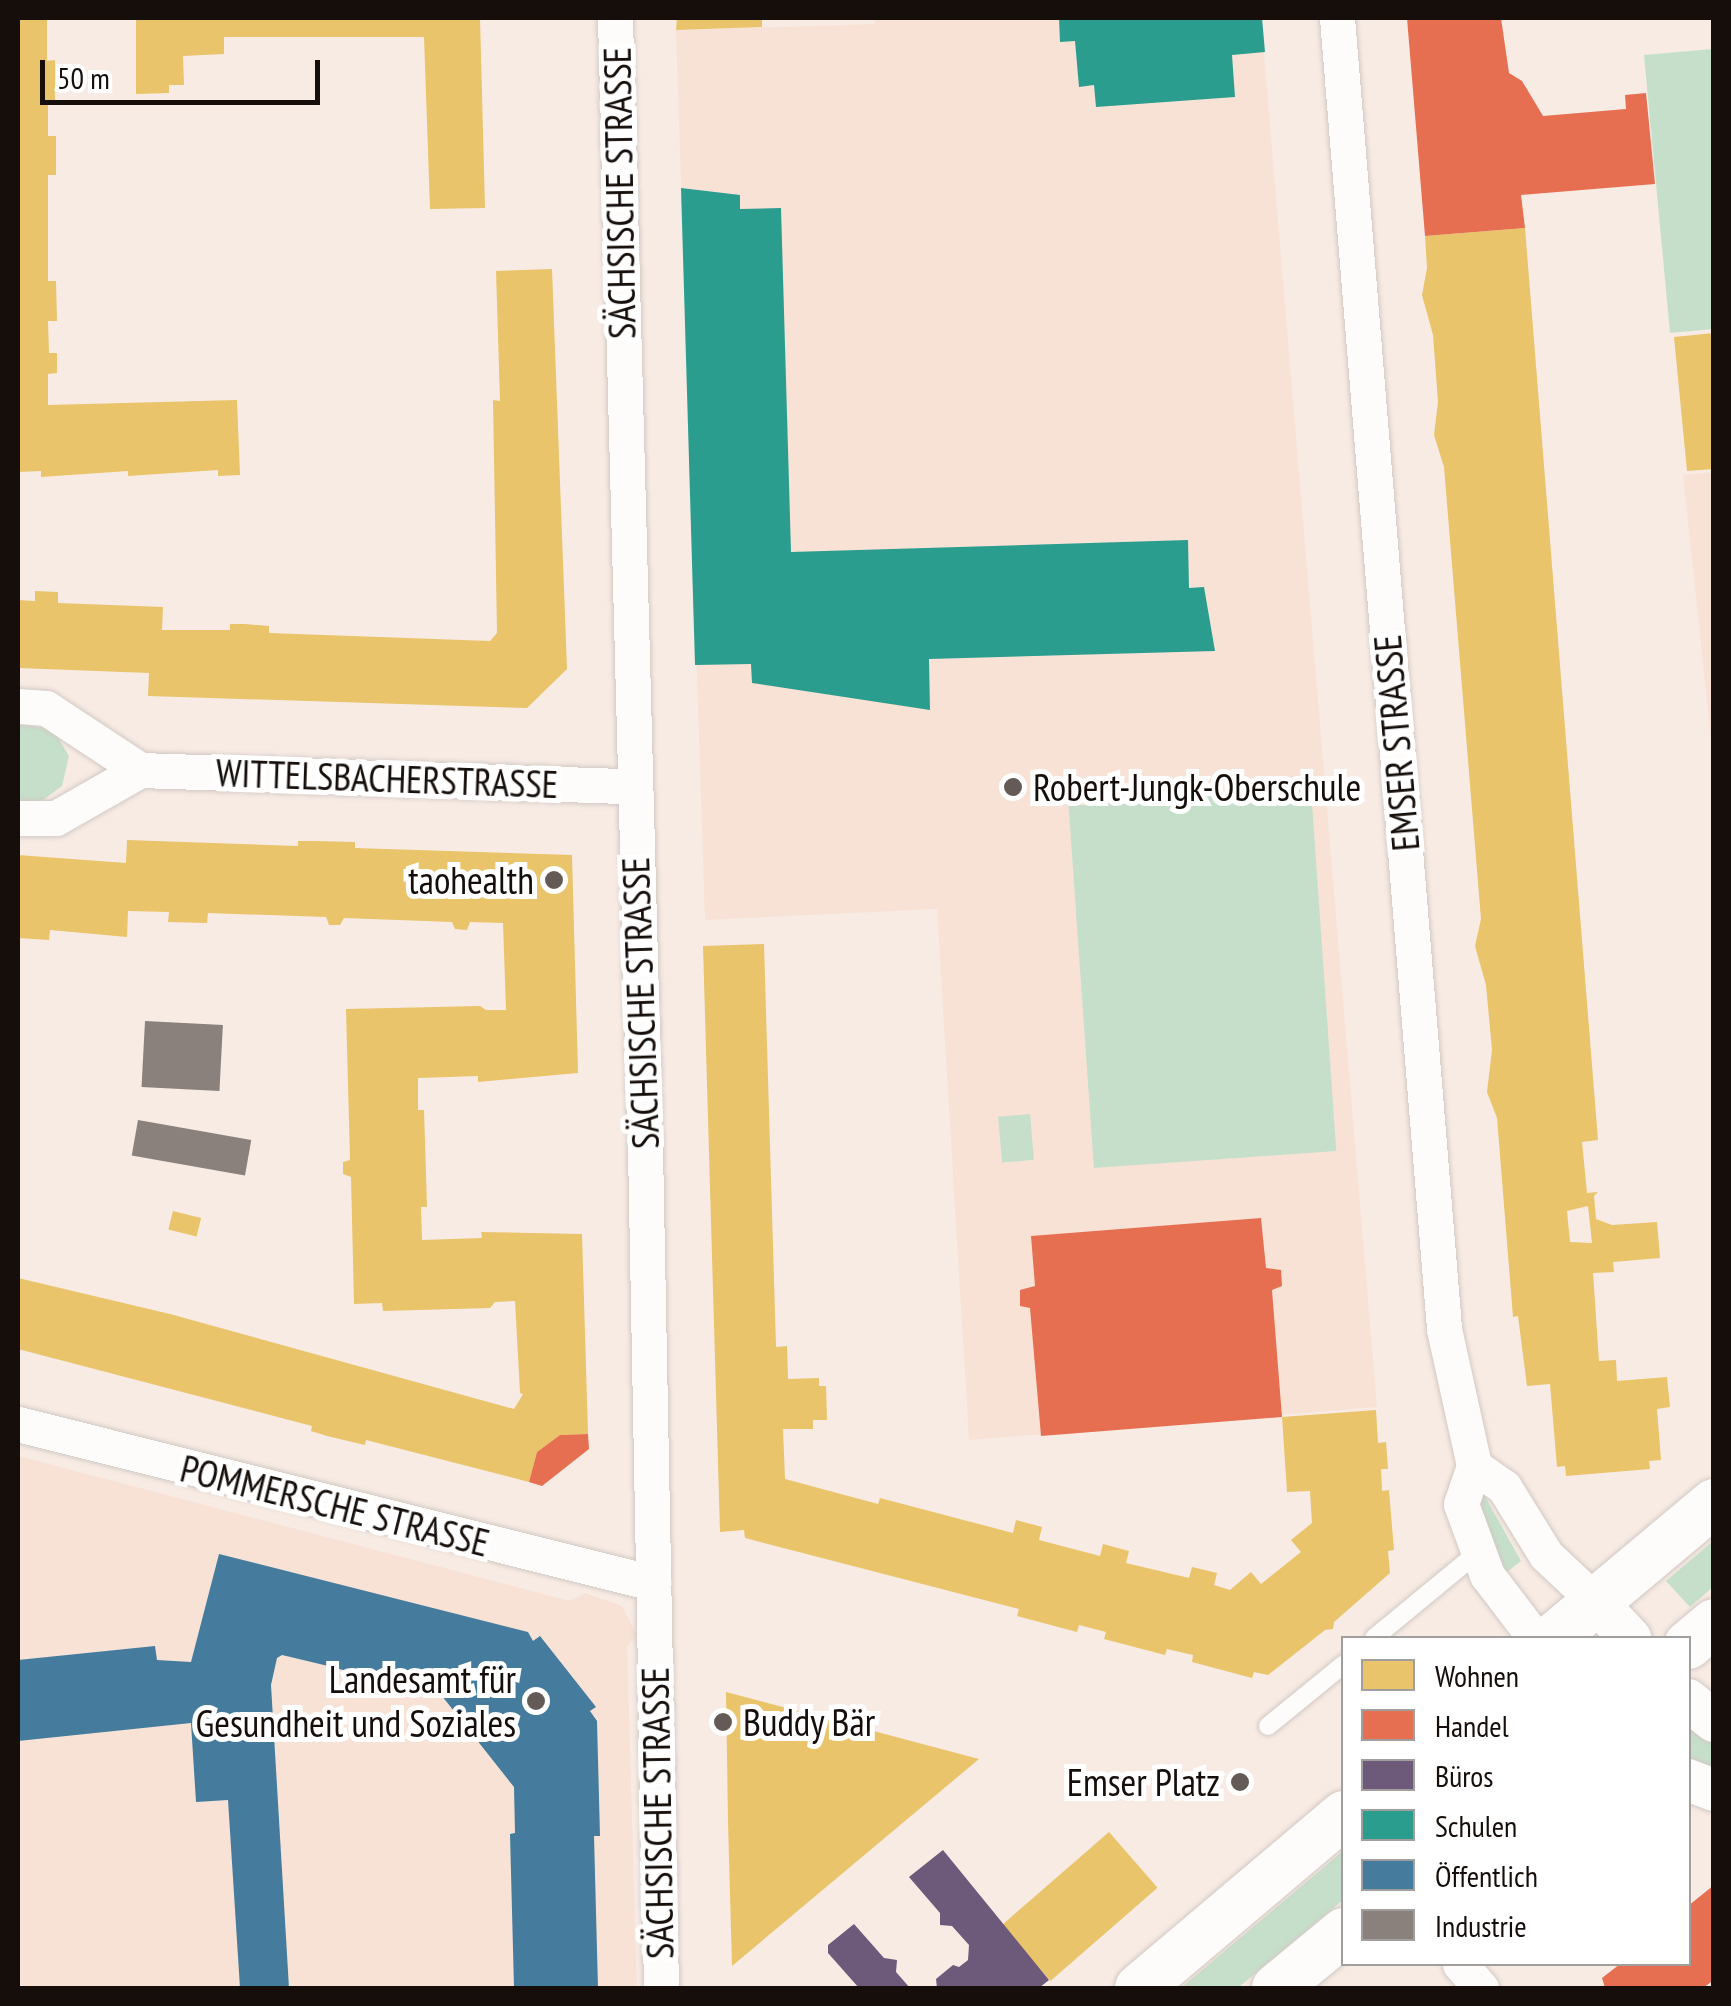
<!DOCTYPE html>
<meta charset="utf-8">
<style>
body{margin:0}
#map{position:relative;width:1731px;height:2006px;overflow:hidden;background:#f7ebe4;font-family:"PT Sans Narrow",sans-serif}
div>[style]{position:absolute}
.built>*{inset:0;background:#f7e2d5}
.green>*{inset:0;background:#c6dfcb;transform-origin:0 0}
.homes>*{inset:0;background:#e9c46a;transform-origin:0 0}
.shops>*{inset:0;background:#e76f51}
.offices>*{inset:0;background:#6d597a}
.schools>*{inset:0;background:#2a9d8f}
.public>*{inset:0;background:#457b9d}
.industry>*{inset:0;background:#8a817c;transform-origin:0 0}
.roads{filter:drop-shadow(0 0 2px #d2c8c3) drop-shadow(0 0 2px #d2c8c3)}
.service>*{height:18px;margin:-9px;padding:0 9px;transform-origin:9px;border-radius:9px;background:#fefcfb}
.minor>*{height:35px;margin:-17.5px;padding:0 17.5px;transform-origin:17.5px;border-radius:17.5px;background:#fefcfb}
.tertiary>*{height:42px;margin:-21px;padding:0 21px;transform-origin:21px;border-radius:21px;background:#fefcfb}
.secondary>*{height:48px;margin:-24px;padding:0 24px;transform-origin:24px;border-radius:24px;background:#fefcfb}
.dots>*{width:28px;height:28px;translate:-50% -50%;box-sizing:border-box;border:5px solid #fff;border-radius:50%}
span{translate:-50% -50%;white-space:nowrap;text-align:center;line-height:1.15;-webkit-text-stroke:10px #fff;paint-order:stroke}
.street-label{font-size:38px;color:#150e0a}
.poi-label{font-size:38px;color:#150e0a}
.left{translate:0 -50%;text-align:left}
.right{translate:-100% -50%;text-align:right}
.frame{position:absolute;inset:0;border:20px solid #150e0a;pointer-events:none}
.legend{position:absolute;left:1341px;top:1636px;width:350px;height:330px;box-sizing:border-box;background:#fff;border:2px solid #a19f9d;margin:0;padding:12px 18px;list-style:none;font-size:30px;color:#150e0a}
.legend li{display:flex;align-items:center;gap:20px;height:50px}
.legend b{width:50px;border:2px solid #a19f9d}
.scale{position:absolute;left:40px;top:60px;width:280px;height:45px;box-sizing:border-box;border:5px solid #150e0a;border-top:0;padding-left:12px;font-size:30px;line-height:35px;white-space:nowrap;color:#150e0a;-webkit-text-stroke:8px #fff;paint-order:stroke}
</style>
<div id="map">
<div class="built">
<div style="clip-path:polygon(876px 18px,1261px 18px,1377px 1407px,969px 1440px,937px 909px,705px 920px,676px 30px,875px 24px)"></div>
<div style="clip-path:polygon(1713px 472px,1714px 472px,1713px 757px,1683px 475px)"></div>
<div style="clip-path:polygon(18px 1456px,570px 1601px,585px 1593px,622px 1606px,637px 1635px,627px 1647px,637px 1988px,18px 1988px)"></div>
</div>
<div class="green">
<div style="clip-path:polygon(1713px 49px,1713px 329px,1670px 333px,1644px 55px)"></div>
<div style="clip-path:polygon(18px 724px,44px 728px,57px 736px,69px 756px,62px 786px,39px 803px,18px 802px)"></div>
<div style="left:1311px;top:789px;width:363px;height:243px;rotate:86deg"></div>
<div style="left:1030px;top:1114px;width:46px;height:32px;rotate:85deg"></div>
<div style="clip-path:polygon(1476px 1491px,1483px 1493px,1521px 1561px,1502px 1576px)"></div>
<div style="clip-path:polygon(1713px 1541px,1713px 1587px,1690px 1607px,1666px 1581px)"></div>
<div style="clip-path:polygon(1691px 1729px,1713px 1742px,1713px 1773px,1689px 1762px)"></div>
<div style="clip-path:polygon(1343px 1851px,1343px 1900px,1238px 1988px,1181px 1988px)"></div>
</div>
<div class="homes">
<div style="clip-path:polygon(18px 18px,47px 18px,47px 61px,55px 60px,55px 102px,48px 102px,48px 136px,56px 136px,56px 175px,48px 175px,48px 281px,56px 281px,57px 321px,48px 321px,49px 353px,57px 353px,57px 373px,48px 374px,48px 405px,237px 400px,240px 475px,218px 476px,218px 470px,128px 476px,128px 471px,41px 477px,41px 471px,18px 472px)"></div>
<div style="clip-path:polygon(136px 18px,480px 18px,485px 208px,430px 209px,424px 37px,224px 37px,224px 54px,183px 56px,184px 85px,169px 85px,169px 93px,136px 94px)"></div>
<div style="clip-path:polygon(677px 18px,762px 18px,762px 27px,676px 30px)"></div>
<div style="clip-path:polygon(evenodd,1525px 228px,1598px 1140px,1582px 1142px,1587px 1193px,1598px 1192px,1594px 1196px,1596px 1219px,1612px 1225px,1657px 1222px,1660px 1258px,1613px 1262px,1614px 1272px,1593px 1273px,1599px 1361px,1616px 1360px,1617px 1381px,1667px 1377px,1670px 1407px,1657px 1409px,1661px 1460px,1649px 1461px,1650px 1469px,1566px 1476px,1565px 1466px,1557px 1467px,1550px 1384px,1527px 1386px,1518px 1316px,1513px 1317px,1497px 1118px,1487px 1092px,1492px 1050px,1486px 985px,1475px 946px,1481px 919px,1444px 467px,1434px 435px,1438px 402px,1433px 335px,1422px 295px,1427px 268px,1425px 236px,1525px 228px,1588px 1206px,1592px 1243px,1570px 1242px,1567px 1211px,1588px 1206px)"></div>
<div style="clip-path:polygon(552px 269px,567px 669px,527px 708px,148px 696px,149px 673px,18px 668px,18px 600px,35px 601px,35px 591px,58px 592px,58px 603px,163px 607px,162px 630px,230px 630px,230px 624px,245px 624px,269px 626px,269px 633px,490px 641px,497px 633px,493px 400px,500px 401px,496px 271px)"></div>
<div style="clip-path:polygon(1714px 333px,1714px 469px,1687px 471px,1674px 337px)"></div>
<div style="clip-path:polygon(127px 840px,298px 846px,298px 841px,314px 841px,355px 842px,355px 848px,572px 855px,578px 1073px,478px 1082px,478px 1076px,418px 1078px,418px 1110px,424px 1110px,427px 1207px,421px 1207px,422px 1240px,482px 1238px,481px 1232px,582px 1234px,588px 1434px,560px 1435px,537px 1452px,529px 1482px,366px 1440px,365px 1445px,327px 1436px,311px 1431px,312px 1426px,18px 1349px,18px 1278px,170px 1314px,514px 1409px,523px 1394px,520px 1393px,515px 1301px,495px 1302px,490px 1308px,383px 1311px,382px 1303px,354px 1304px,351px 1177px,343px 1174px,343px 1162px,350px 1160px,346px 1009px,480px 1006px,486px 1010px,506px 1010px,503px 923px,470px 922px,467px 930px,455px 929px,452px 922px,344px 918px,340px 925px,329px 925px,326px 917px,208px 913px,207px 923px,168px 922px,169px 912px,128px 911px,127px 937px,50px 930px,49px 940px,18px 938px,18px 855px,126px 863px)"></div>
<div style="clip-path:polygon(764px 944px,776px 1347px,787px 1346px,788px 1379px,819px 1378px,819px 1386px,826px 1386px,827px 1420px,813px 1420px,813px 1429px,783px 1429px,785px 1479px,878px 1504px,880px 1498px,1013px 1533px,1016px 1520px,1042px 1527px,1039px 1540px,1100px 1556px,1103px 1544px,1129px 1551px,1126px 1563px,1189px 1578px,1192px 1567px,1217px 1573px,1214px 1585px,1230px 1590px,1251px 1572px,1261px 1584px,1301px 1552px,1291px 1540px,1312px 1523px,1310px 1491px,1287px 1492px,1282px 1417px,1376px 1410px,1378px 1443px,1386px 1442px,1388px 1469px,1381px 1469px,1382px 1491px,1389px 1490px,1394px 1550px,1388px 1551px,1390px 1573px,1334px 1622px,1333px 1629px,1325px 1630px,1268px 1675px,1254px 1672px,1252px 1678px,1192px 1662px,1193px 1655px,1167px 1649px,1165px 1655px,1104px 1639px,1106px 1632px,1079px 1625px,1077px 1632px,1017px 1616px,1019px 1609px,745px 1538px,744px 1530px,720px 1532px,703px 946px)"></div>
<div style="left:173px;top:1211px;width:29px;height:19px;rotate:14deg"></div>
<div style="clip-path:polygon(726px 1692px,979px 1759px,732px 1966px,728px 1822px)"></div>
<div style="left:1109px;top:1832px;width:74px;height:142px;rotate:49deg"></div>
</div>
<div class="shops">
<div style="clip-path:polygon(1407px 18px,1501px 18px,1509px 73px,1522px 81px,1543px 116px,1626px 109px,1625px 95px,1646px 93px,1655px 184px,1521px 195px,1525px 228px,1425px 236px)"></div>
<div style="clip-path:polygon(1261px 1218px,1266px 1268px,1281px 1270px,1282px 1286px,1272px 1290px,1282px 1417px,1041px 1436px,1030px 1308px,1020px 1306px,1020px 1290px,1035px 1286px,1031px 1236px)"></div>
<div style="clip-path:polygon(588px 1434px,589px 1449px,542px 1486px,529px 1482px,537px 1452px,560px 1435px)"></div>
<div style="clip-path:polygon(1714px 1885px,1714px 1980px,1703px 1988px,1605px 1988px,1602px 1978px,1620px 1964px,1688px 1964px,1688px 1906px)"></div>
</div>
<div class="offices">
<div style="clip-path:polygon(943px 1850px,1049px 1980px,1039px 1988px,937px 1988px,936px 1979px,953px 1965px,959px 1967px,968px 1960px,969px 1945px,952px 1926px,940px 1925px,940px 1913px,909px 1877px)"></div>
<div style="clip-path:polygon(854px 1924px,884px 1958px,897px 1960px,896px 1972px,910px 1988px,859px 1988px,828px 1953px,828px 1945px)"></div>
</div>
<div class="schools">
<div style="clip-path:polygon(1059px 18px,1262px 18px,1265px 52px,1232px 55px,1235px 97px,1096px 107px,1094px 85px,1079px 87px,1075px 41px,1060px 42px)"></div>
<div style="clip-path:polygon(681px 188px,740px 195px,740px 209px,781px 208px,791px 552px,1188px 540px,1189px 588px,1204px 587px,1215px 651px,929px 659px,930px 710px,752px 683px,751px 664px,695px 665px)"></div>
</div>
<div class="public">
<div style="clip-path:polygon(219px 1554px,528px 1632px,533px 1641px,540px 1636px,596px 1707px,590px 1711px,597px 1721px,600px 1836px,594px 1836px,598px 1988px,514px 1988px,510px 1834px,515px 1833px,514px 1787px,442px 1696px,324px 1665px,282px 1655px,277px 1658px,271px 1685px,289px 1988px,240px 1988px,228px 1800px,196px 1802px,191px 1723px,18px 1741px,18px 1660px,155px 1646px,157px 1660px,191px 1662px)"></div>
</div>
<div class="industry">
<div style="left:145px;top:1021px;width:78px;height:66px;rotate:3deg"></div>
<div style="left:138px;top:1120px;width:115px;height:36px;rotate:10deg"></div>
</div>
<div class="roads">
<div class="service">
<div style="left:1374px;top:1638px;width:134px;rotate:-39.5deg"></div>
<div style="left:1268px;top:1726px;width:98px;rotate:-39.2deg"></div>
</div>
<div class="minor">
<div style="left:615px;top:18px;width:1130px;rotate:88.48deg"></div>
<div style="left:645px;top:1148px;width:840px;rotate:88.91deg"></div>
<div style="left:1337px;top:18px;width:1315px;rotate:85.33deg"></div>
<div style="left:1444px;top:1329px;width:140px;rotate:77.6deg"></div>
<div style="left:1474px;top:1466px;width:40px;rotate:108.9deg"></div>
<div style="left:1461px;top:1504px;width:76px;rotate:69.9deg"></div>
<div style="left:1487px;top:1575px;width:79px;rotate:52.7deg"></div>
<div style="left:18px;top:706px;width:28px;rotate:4deg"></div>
<div style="left:46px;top:708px;width:113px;rotate:33.4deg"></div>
<div style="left:140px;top:770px;width:493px;rotate:1.9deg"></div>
<div style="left:18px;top:818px;width:38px"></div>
<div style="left:56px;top:818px;width:97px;rotate:-29.7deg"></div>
<div style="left:18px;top:1424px;width:655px;rotate:14.06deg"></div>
<div style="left:1474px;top:1466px;width:37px;rotate:35deg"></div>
<div style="left:1504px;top:1487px;width:80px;rotate:58.3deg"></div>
<div style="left:1546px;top:1555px;width:69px;rotate:43.2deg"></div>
<div style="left:1460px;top:1964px;width:32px;rotate:49deg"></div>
</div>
<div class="tertiary">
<div style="left:1596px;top:1602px;width:50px;rotate:46.6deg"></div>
<div style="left:1688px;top:1700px;width:33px;rotate:39deg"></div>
<div style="left:1688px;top:1780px;width:28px;rotate:21deg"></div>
</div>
<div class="secondary">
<div style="left:1553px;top:1638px;width:210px;rotate:-40deg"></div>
<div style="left:1688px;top:1645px;width:34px;rotate:-40deg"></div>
<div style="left:1139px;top:1988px;width:268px;rotate:-40.2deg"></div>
<div style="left:1276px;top:1988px;width:88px;rotate:-39.5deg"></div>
</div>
</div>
<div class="dots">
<div style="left:1013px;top:787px;background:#645b56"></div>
<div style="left:554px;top:880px;background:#645b56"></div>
<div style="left:536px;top:1701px;background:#645b56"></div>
<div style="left:723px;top:1722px;background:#645b56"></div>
<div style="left:1240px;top:1782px;background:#645b56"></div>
</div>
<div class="street-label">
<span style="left:619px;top:193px;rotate:-91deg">SÄCHSISCHE STRASSE</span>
<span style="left:1396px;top:743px;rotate:-95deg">EMSER STRASSE</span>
<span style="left:387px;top:778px;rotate:2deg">WITTELSBACHERSTRASSE</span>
<span style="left:640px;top:1003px;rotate:-92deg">SÄCHSISCHE STRASSE</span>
<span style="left:335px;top:1505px;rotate:14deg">POMMERSCHE STRASSE</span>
<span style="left:657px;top:1813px;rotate:-91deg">SÄCHSISCHE STRASSE</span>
</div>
<div class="poi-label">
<span class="left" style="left:1033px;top:787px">Robert-Jungk-Oberschule</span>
<span class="right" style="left:534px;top:880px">taohealth</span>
<span class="right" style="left:516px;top:1701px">Landesamt für<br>Gesundheit und Soziales</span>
<span class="left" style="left:743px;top:1722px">Buddy Bär</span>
<span class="right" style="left:1220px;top:1782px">Emser Platz</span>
</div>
<div class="frame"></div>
<ul class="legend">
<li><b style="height:28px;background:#e9c46a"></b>Wohnen</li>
<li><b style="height:28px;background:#e76f51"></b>Handel</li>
<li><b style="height:28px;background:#6d597a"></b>Büros</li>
<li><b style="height:28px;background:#2a9d8f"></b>Schulen</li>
<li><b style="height:28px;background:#457b9d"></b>Öffentlich</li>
<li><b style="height:28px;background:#8a817c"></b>Industrie</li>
</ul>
<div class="scale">50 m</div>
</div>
